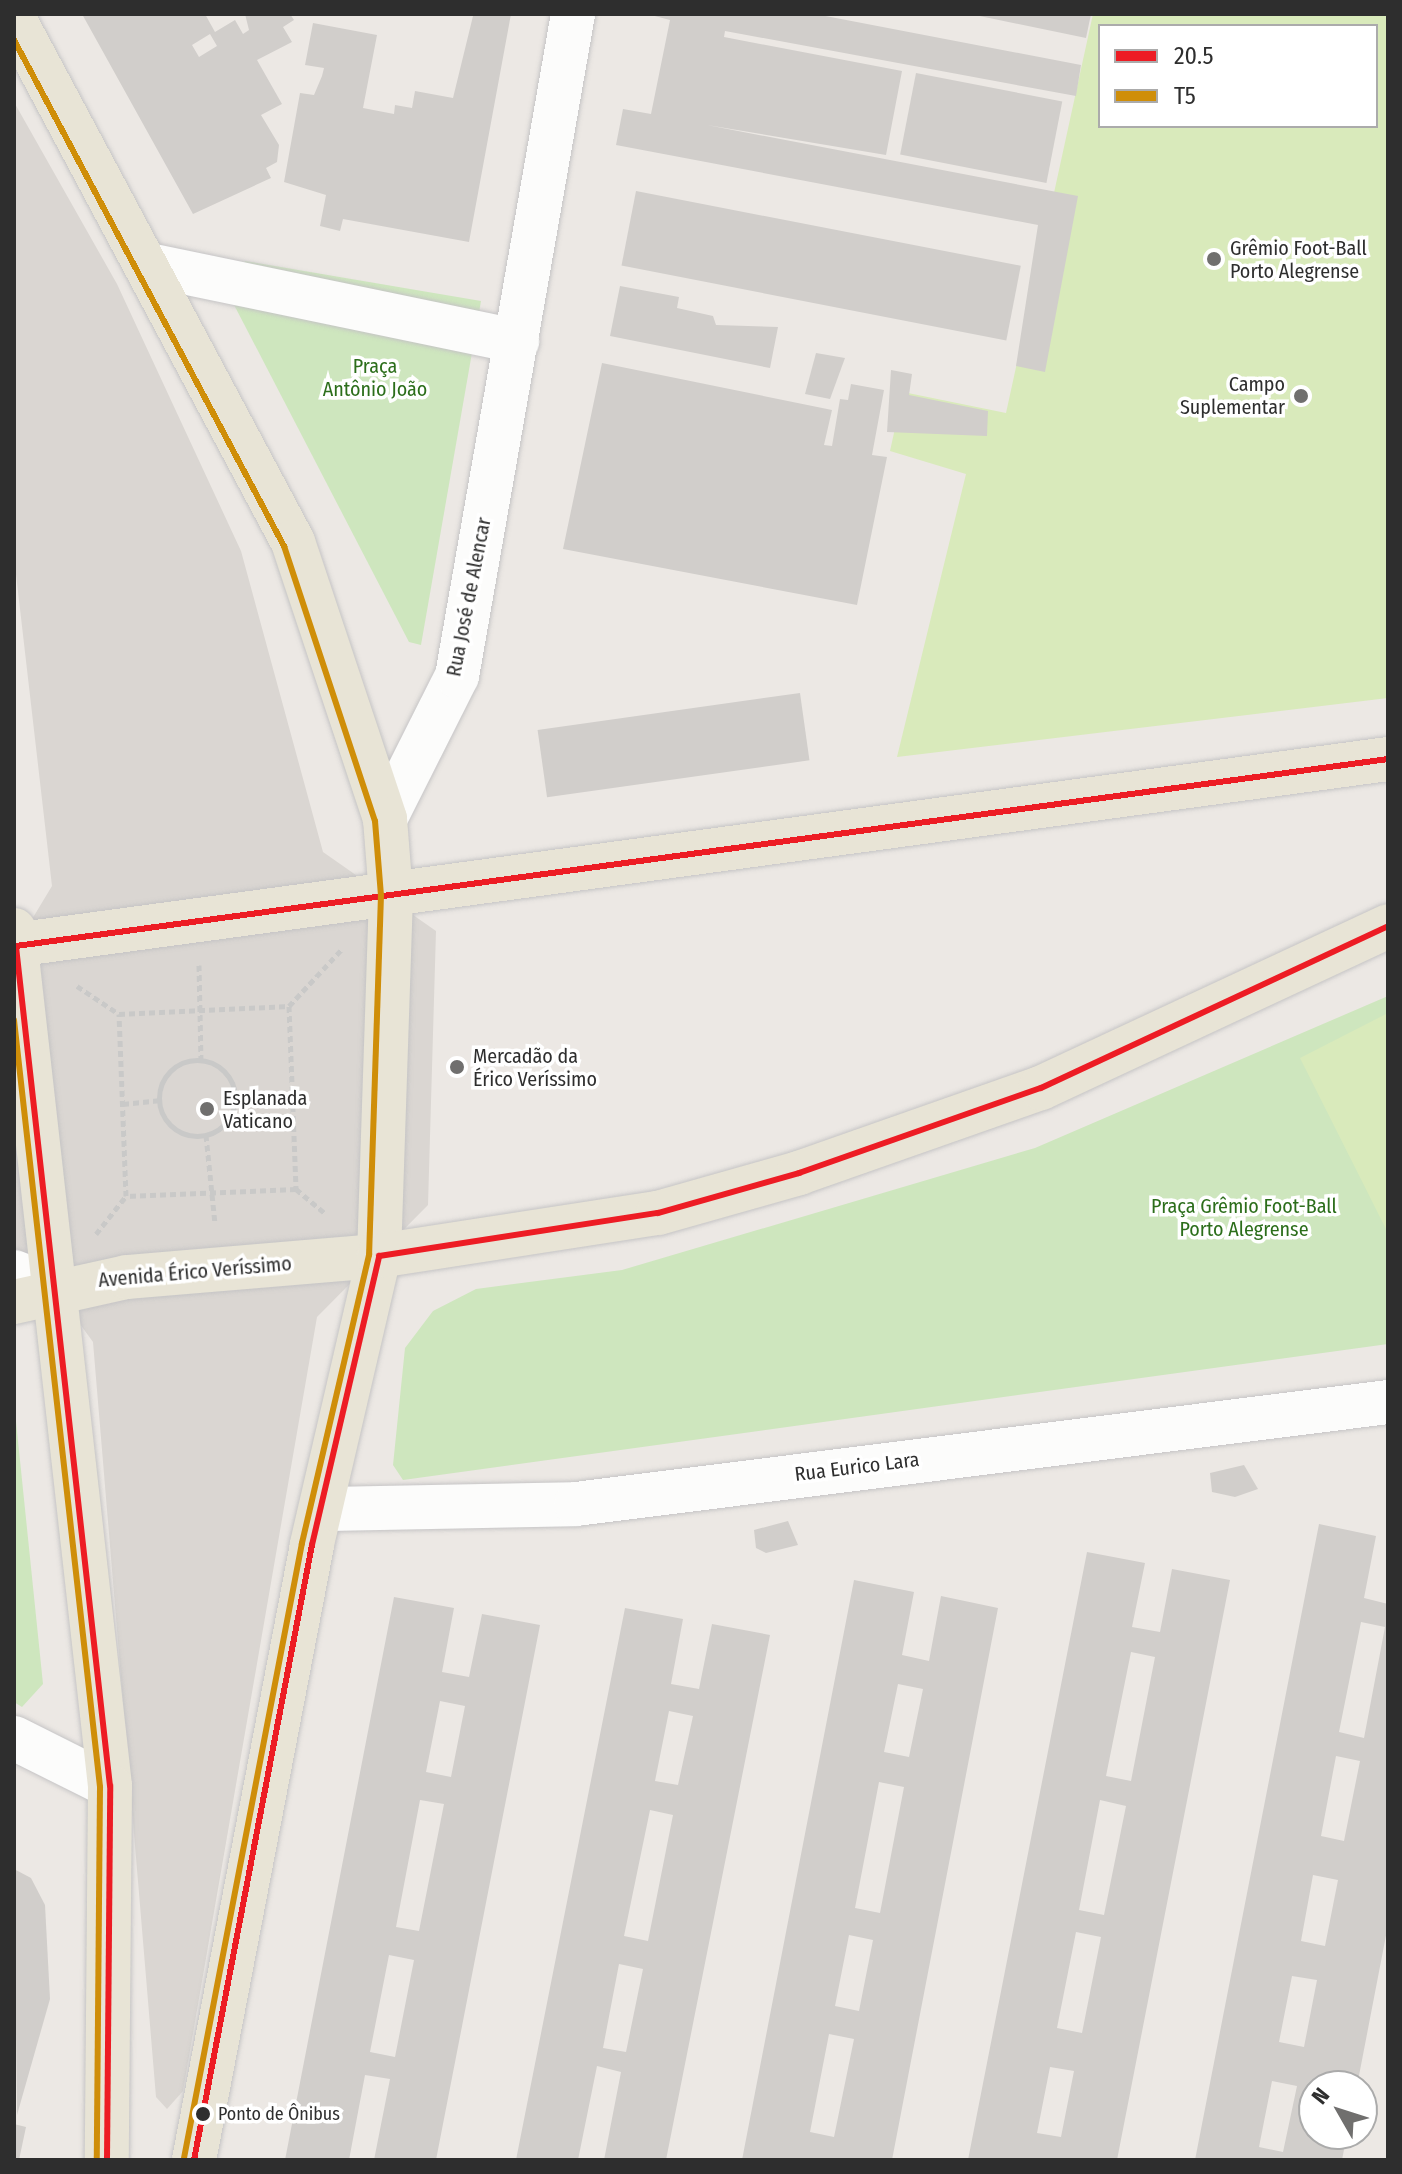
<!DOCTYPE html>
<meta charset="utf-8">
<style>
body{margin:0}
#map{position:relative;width:1402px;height:2174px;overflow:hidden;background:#ece8e4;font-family:"Fira Sans Condensed",sans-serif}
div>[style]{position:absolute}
.green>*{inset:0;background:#cee6be}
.pitch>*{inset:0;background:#d9eabb}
.plaza>*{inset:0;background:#dad6d2}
.building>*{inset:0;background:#d1cecb;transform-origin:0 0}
.path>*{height:5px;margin-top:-2.5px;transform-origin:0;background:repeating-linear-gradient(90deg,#c9c9c8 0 6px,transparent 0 10px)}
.path>.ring{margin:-2.5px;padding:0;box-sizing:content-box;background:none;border:5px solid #c9c9c8;border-radius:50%}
.roads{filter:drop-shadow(0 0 2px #c5c4c5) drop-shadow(0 0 2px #c5c4c5)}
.minor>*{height:44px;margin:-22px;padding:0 22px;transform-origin:22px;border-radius:22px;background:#fcfcfb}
.major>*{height:44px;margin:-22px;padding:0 22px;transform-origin:22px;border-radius:22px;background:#e8e4d6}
.bus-1>*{height:6px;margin:-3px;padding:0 3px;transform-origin:3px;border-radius:3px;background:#ed1c24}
.bus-2>*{height:6px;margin:-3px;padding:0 3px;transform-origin:3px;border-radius:3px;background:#cf8e09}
.dots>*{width:22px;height:22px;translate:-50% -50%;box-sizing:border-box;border:4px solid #fff;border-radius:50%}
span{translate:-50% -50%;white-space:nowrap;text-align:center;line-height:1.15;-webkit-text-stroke:7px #fff;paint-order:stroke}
.bus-label{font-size:18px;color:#2e2e2e}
.left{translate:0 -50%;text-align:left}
.poi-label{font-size:20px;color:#2e2e2e}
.right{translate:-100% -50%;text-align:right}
.park-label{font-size:20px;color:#2c6e1b}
.street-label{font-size:20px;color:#2e2e2e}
.frame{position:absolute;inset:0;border:16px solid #2e2e2e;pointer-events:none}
.legend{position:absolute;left:1098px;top:24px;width:280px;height:104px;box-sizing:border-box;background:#fff;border:2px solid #ababab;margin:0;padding:10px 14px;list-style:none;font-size:24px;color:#2e2e2e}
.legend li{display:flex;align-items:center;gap:16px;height:40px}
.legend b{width:40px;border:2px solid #ababab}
.north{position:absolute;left:1298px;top:2070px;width:80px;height:80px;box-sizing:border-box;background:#fff;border:2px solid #ababab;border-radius:50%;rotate:309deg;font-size:22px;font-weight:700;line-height:32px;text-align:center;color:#2e2e2e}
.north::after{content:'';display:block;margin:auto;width:28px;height:36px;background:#706f6e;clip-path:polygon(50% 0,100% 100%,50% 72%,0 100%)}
</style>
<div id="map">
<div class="green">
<div style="clip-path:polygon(245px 261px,481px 301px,421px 645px,409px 642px,231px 299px)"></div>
<div style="clip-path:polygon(1388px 996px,1388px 1344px,403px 1480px,393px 1465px,405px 1348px,433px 1311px,476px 1289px,622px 1270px,1035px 1148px)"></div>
<div style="clip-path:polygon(14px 1402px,43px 1684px,22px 1707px,14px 1702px)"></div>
</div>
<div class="pitch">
<div style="clip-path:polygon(evenodd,1093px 14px,1388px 14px,1388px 698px,897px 757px,966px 474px,890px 451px,903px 392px,1006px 413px,1093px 14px,1100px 26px,1376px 26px,1376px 126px,1100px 126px,1100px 26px)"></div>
<div style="clip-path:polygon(1388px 1013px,1388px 1233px,1300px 1058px)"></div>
</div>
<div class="plaza">
<div style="clip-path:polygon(14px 102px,117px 284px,241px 551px,323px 852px,436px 931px,428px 1205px,317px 1317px,183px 2091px,167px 2109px,156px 2097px,93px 1342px,53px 1287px,14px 1254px,14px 949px,52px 886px,14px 557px)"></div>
</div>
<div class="building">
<div style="clip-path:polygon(evenodd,82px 14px,205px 14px,215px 32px,235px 20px,243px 34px,249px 30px,245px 14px,290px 14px,294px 20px,283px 27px,292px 42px,257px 60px,282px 104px,261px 115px,279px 145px,277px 162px,266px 168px,271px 178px,193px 214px,82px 14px,210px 34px,217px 46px,199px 57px,192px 45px,210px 34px)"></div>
<div style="clip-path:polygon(511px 14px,469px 242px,343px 219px,340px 231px,320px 226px,326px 195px,284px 182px,300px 93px,314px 95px,322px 76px,324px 68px,305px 65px,313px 23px,377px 35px,363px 108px,394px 114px,395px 105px,412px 108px,415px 91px,453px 98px,473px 16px)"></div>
<div style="clip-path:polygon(647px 14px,815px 14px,1081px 65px,1076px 96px,725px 31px,724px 37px,902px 71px,886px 155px,707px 125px,1078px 196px,1045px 372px,1016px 366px,1038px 225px,616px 145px,623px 109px,651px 114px,670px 20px)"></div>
<div style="clip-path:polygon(970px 14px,1091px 14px,1086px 38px)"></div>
<div style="left:916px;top:73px;width:149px;height:83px;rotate:11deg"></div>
<div style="left:636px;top:191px;width:392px;height:76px;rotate:11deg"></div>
<div style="clip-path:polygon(620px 286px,679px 297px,677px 308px,713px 316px,716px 325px,778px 327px,770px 368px,610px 336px)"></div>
<div style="clip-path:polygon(816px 353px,845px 358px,830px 399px,805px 394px)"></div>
<div style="clip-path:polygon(602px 363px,832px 410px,824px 445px,832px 446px,840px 399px,848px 400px,851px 384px,884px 390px,872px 455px,887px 457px,857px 605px,563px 549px)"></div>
<div style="clip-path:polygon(891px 370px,912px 374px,909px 395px,988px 411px,987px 436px,887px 432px)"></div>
<div style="left:800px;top:693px;width:68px;height:265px;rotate:82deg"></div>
<div style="clip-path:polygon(1244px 1465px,1258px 1489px,1235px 1497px,1212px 1492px,1210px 1473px)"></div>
<div style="clip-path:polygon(788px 1521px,798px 1545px,766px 1553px,756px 1548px,754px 1530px)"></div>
<div style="clip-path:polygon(evenodd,1319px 1524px,1376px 1536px,1364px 1598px,1388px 1604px,1388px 1925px,1357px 2086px,1314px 2086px,1314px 2134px,1347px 2134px,1342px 2160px,1195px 2160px,1319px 1524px,1361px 1622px,1385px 1627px,1364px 1738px,1339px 1732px,1361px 1622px,1319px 1524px,1336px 1756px,1360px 1761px,1344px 1841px,1321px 1836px,1336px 1756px,1319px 1524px,1313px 1875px,1338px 1880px,1325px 1946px,1301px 1941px,1313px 1875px,1319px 1524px,1292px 1976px,1317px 1980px,1304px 2047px,1279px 2042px,1292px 1976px,1319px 1524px,1272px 2081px,1297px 2086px,1283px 2152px,1259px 2147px,1272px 2081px)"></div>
<div style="clip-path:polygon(evenodd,1087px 1552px,1145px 1563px,1132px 1627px,1160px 1632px,1172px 1569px,1230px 1580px,1117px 2160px,968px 2160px,1087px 1552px,1131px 1652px,1155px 1657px,1131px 1781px,1106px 1776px,1131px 1652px,1087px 1552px,1100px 1800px,1126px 1806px,1104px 1915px,1079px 1910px,1100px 1800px,1087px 1552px,1076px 1932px,1101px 1937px,1082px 2033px,1057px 2028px,1076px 1932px,1087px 1552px,1050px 2067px,1074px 2071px,1061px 2137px,1037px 2133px,1050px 2067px)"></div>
<div style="clip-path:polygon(evenodd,854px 1580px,914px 1592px,902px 1655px,929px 1661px,941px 1596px,998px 1608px,892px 2160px,742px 2160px,854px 1580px,898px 1684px,923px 1689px,909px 1757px,884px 1752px,898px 1684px,854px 1580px,879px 1782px,904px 1787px,880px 1913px,855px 1908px,879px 1782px,854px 1580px,849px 1935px,873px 1940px,859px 2011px,835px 2006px,849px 1935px,854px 1580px,829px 2034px,854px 2039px,834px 2137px,810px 2132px,829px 2034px)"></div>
<div style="clip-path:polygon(evenodd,394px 1597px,454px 1608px,442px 1672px,469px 1677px,482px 1614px,540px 1625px,436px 2160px,374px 2160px,390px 2079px,365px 2075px,349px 2160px,285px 2160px,394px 1597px,440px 1701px,465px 1706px,451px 1777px,426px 1772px,440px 1701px,394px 1597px,420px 1800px,444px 1804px,419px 1931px,396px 1927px,420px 1800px,394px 1597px,389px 1955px,414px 1960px,395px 2057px,370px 2052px,389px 1955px)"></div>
<div style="clip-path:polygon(evenodd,625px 1608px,683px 1619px,671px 1684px,699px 1689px,712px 1624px,770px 1635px,666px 2160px,604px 2160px,621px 2072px,597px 2066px,578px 2160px,516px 2160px,625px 1608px,669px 1711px,693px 1716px,678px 1785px,655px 1781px,669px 1711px,625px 1608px,650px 1810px,673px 1815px,648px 1941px,624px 1936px,650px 1810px,625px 1608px,619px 1964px,643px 1969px,626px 2052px,603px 2048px,619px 1964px)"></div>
<div style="clip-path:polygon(14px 1869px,31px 1878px,45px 1905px,50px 1999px,17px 2115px)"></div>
<div style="clip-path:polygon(14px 2124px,26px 2127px,19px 2160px,14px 2160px)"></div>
</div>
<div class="path">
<div style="left:199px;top:965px;width:95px;rotate:88.8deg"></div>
<div style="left:77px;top:986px;width:50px;rotate:33.7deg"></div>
<div style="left:289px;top:1006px;width:183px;rotate:87.8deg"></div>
<div style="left:296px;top:1189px;width:170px;rotate:177.6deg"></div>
<div style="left:126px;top:1196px;width:182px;rotate:-92.2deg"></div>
<div style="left:119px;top:1014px;width:170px;rotate:-2.7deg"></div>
<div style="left:289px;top:1006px;width:78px;rotate:-47.1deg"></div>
<div class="ring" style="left:159px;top:1060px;width:71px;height:71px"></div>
<div style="left:236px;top:1097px;width:57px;rotate:-1deg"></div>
<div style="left:123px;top:1104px;width:36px;rotate:-6deg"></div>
<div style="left:206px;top:1135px;width:89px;rotate:84.2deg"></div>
<div style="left:296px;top:1189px;width:38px;rotate:40deg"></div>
<div style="left:96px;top:1234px;width:48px;rotate:-51.7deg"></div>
</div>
<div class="roads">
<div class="minor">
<div style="left:149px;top:265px;width:376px;rotate:11.7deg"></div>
<div style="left:385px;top:819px;width:160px;rotate:-63.3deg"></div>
<div style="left:457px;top:676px;width:672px;rotate:-80.06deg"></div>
<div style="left:14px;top:1272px;width:42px;rotate:21deg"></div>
<div style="left:325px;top:1509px;width:251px;rotate:-1.1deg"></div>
<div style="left:576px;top:1504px;width:818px;rotate:-7.16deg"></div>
<div style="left:14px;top:1738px;width:107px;rotate:26.6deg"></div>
</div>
<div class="major">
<div style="left:14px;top:19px;width:593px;rotate:61.92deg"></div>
<div style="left:293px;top:542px;width:292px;rotate:71.6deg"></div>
<div style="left:385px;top:819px;width:76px;rotate:85.5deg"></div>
<div style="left:391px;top:895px;width:361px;rotate:91.9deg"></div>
<div style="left:379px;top:1256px;width:297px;rotate:103.1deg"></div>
<div style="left:312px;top:1545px;width:626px;rotate:100.86deg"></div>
<div style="left:14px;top:930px;width:861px;rotate:83.6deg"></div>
<div style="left:110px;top:1786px;width:374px;rotate:90.5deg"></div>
<div style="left:14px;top:945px;width:1387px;rotate:-7.71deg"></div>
<div style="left:14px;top:1302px;width:116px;rotate:-12.5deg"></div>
<div style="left:127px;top:1277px;width:253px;rotate:-4.8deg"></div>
<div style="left:379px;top:1256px;width:282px;rotate:-8.8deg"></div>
<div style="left:658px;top:1213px;width:147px;rotate:-15.8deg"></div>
<div style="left:799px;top:1173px;width:256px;rotate:-19.4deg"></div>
<div style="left:1041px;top:1088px;width:383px;rotate:-25deg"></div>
</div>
</div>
<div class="bus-1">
<div style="left:107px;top:2160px;width:374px;rotate:-89.5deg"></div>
<div style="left:110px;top:1786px;width:845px;rotate:-96.39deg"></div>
<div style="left:16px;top:946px;width:1385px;rotate:-7.76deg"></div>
<div style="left:194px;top:2160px;width:626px;rotate:-79.14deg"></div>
<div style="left:312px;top:1545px;width:297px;rotate:-76.9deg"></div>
<div style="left:379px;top:1256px;width:282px;rotate:-8.8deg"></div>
<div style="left:658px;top:1213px;width:147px;rotate:-15.8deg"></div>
<div style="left:799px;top:1173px;width:256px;rotate:-19.4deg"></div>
<div style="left:1041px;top:1088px;width:383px;rotate:-25deg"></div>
</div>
<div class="bus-2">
<div style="left:14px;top:40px;width:574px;rotate:61.92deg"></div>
<div style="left:284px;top:546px;width:290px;rotate:71.7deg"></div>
<div style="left:375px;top:821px;width:74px;rotate:85.4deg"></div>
<div style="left:381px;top:895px;width:360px;rotate:91.9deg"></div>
<div style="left:369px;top:1255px;width:296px;rotate:103.1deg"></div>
<div style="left:302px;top:1543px;width:626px;rotate:100.86deg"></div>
<div style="left:14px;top:1020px;width:772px;rotate:83.6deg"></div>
<div style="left:100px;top:1787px;width:373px;rotate:90.5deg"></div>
</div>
<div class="dots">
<div style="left:1214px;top:259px;background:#706f6e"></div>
<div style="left:1301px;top:396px;background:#706f6e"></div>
<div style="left:457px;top:1067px;background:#706f6e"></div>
<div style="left:207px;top:1109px;background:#706f6e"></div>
<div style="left:203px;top:2114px;background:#2e2e2e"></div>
</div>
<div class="bus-label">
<span class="left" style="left:218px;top:2114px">Ponto de Ônibus</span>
</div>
<div class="poi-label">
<span class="left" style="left:1230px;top:260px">Grêmio Foot-Ball<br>Porto Alegrense</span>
<span class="right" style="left:1285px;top:396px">Campo<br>Suplementar</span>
<span class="left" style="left:473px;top:1068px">Mercadão da<br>Érico Veríssimo</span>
<span class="left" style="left:223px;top:1110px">Esplanada<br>Vaticano</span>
</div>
<div class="park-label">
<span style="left:375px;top:378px">Praça<br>Antônio João</span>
<span style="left:1244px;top:1218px">Praça Grêmio Foot-Ball<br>Porto Alegrense</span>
</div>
<div class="street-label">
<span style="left:469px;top:597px;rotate:-79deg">Rua José de Alencar</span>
<span style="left:195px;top:1272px;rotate:-5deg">Avenida Érico Veríssimo</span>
<span style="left:857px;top:1467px;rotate:-7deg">Rua Eurico Lara</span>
</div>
<div class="frame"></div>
<ul class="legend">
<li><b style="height:10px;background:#ed1c24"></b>20.5</li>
<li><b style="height:10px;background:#cf8e09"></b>T5</li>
</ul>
<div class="north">N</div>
</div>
